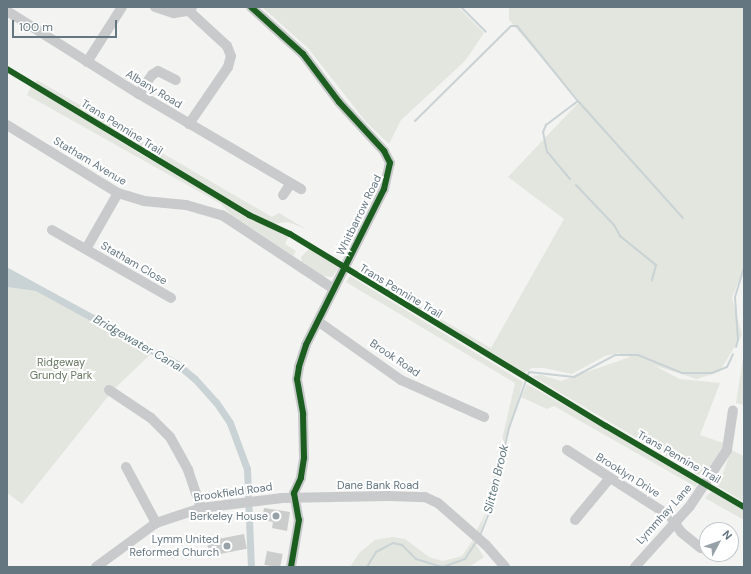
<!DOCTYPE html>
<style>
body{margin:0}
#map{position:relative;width:751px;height:574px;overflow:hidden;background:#f3f3f1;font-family:"DM Sans",sans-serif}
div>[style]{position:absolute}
.green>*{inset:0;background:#e3e6df}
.water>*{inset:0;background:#c9d2d4}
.stream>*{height:2px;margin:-1px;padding:0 1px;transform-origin:1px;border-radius:1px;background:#c9d2d4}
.canal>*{height:7px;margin:-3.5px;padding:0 3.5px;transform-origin:3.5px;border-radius:3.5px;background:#c9d2d4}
.building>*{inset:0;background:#cbcccc;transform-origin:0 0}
.minor>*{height:10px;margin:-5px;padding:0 5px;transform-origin:5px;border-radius:5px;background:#c8cacb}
.cycleway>*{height:6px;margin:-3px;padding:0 3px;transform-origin:3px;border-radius:3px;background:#1b5e20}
.dots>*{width:11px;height:11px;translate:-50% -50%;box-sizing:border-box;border:2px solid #fff;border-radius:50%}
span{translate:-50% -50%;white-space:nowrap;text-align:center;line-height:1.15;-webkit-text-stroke:4px #fff;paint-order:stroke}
.street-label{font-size:11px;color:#647680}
.park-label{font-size:11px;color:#687862}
.poi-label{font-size:11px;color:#647680}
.right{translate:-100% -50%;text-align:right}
.water-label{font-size:12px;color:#5f787e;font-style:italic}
.frame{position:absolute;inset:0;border:8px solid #647680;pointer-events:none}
.north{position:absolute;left:699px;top:522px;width:40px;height:40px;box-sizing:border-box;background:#fff;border:1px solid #c1c8cc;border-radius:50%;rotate:49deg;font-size:11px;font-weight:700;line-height:16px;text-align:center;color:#647680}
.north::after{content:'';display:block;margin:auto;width:14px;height:18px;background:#96a2a8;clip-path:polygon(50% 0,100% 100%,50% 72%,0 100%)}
.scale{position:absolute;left:12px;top:20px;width:105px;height:18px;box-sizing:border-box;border:2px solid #647680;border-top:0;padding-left:5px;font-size:12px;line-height:14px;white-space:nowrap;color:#647680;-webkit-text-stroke:3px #fff;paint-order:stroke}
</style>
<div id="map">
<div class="green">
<div style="clip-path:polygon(262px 7px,458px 7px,484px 33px,465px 61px,401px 120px,389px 144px,366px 122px,308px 48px)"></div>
<div style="clip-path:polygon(509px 7px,744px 7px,744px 267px,732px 298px,742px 335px,719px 372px,697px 379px,653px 365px,680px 379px,720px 383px,700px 435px,726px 444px,704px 478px,532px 376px,541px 375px,561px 381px,630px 357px,618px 353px,605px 356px,572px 374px,544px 368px,532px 368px,525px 373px,352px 268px,491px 348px,564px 219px,508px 177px,580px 101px,509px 20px)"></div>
<div style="clip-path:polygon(37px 80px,272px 217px,279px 213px,306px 229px,288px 222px,272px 224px,143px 150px,35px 83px)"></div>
<div style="clip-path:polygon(32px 85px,137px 152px,273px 230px,290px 234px,285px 244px,296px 251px,293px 256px,232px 216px,221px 204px,27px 95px)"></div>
<div style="clip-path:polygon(310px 248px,339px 267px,332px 277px,322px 276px,302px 263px,301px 257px)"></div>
<div style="clip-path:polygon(350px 276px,523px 382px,480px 534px,476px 532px,485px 514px,515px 383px,346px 282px)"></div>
<div style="clip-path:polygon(7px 287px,43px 292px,154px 351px,114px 389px,22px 504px,7px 493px)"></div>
<div style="clip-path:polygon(744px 352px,744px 405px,736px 403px)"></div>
<div style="clip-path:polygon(527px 384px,698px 482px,696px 487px,554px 406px,547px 409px,521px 397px)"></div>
<div style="clip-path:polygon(731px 450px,744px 456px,744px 502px,716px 485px,717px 481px,720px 482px)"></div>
<div style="clip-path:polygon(712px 491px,744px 510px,744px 520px,705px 498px)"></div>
<div style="clip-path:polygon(392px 537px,405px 539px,429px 557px,443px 561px,462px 556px,473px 540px,484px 557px,469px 567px,350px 567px,359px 553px,375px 540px)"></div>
</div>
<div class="water">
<div style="clip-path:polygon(7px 271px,43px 292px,7px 287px)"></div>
</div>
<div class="stream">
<div style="left:461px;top:7px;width:35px;rotate:45deg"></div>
<div style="left:415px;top:121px;width:135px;rotate:-44.7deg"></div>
<div style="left:511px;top:26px;width:6px"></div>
<div style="left:517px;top:26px;width:97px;rotate:50.9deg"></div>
<div style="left:578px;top:101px;width:157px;rotate:48.1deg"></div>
<div style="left:570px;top:179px;width:35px;rotate:-130deg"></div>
<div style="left:547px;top:152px;width:20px;rotate:-101deg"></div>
<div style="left:543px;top:132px;width:8px;rotate:-67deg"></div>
<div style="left:546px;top:125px;width:40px;rotate:-37deg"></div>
<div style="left:576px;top:185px;width:55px;rotate:46.5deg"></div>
<div style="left:614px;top:225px;width:13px;rotate:61deg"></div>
<div style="left:620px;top:236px;width:46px;rotate:38.9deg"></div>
<div style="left:656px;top:265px;width:16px;rotate:105deg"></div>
<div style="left:736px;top:347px;width:7px;rotate:-74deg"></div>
<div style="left:738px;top:340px;width:43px;rotate:-94deg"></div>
<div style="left:735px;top:297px;width:30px;rotate:-73deg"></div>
<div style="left:480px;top:536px;width:31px;rotate:-69deg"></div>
<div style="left:491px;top:507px;width:81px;rotate:-77.2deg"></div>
<div style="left:509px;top:428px;width:59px;rotate:-70.3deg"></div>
<div style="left:529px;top:372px;width:45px;rotate:6.3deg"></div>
<div style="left:574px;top:377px;width:47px;rotate:-28.2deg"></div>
<div style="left:615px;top:355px;width:23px"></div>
<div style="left:638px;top:355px;width:48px;rotate:22.2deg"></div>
<div style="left:682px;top:373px;width:30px"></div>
<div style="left:712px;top:373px;width:16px;rotate:-22deg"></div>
<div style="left:727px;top:367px;width:14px;rotate:-65deg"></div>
<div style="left:367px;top:567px;width:17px;rotate:-59deg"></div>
<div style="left:376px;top:552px;width:19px;rotate:-28deg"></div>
<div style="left:393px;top:543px;width:9px;rotate:13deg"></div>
<div style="left:402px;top:545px;width:20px;rotate:45deg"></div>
<div style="left:416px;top:559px;width:27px;rotate:17deg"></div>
<div style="left:443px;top:567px;width:23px;rotate:-20deg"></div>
<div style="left:465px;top:559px;width:20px;rotate:-57deg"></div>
</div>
<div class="canal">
<div style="left:7px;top:271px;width:194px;rotate:28.7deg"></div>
<div style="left:177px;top:364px;width:23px;rotate:40deg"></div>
<div style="left:195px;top:379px;width:31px;rotate:48deg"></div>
<div style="left:216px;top:402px;width:25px;rotate:56deg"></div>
<div style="left:230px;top:423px;width:49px;rotate:69.7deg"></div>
<div style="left:247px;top:469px;width:98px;rotate:87.7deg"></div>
</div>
<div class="building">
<div style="clip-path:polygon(264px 508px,290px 512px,287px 531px,272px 528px,273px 522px,262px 520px)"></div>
<div style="left:244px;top:534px;width:15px;height:38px;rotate:79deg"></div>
<div style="left:267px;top:551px;width:16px;height:14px;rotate:11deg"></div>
</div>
<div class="minor">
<div style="left:155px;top:7px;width:20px;rotate:18deg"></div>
<div style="left:174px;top:13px;width:15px;rotate:-8deg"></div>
<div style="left:189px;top:11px;width:5px;rotate:-53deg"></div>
<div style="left:251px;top:7px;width:70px;rotate:42.1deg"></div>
<div style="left:303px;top:54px;width:60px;rotate:53.1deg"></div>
<div style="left:339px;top:102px;width:67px;rotate:47.4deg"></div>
<div style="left:384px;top:151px;width:13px;rotate:63deg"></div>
<div style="left:390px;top:163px;width:27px;rotate:103deg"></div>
<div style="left:384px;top:189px;width:174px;rotate:116.6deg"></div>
<div style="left:306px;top:345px;width:23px;rotate:108deg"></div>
<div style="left:299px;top:367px;width:12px;rotate:99deg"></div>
<div style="left:297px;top:379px;width:36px;rotate:80deg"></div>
<div style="left:303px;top:414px;width:44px;rotate:88.7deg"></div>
<div style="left:304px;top:458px;width:20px;rotate:99deg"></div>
<div style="left:301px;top:478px;width:17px;rotate:115deg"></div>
<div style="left:294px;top:493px;width:27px;rotate:80deg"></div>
<div style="left:299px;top:520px;width:48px;rotate:99.7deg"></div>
<div style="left:7px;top:11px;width:156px;rotate:32.2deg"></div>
<div style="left:139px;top:94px;width:188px;rotate:30.4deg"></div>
<div style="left:87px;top:62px;width:65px;rotate:-57.5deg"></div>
<div style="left:139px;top:94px;width:23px;rotate:-56deg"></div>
<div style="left:152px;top:75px;width:7px;rotate:-34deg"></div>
<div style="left:158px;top:71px;width:20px;rotate:27deg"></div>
<div style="left:189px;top:124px;width:69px;rotate:-55.6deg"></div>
<div style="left:228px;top:67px;width:11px;rotate:-75deg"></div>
<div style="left:231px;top:56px;width:11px;rotate:-112deg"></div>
<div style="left:227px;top:46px;width:52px;rotate:-137.4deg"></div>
<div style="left:7px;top:125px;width:130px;rotate:31.5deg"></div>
<div style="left:118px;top:193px;width:27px;rotate:17deg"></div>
<div style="left:144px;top:201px;width:42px;rotate:5.4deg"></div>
<div style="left:186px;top:205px;width:37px;rotate:16deg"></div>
<div style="left:222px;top:215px;width:134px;rotate:33.5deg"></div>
<div style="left:283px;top:195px;width:14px;rotate:-56deg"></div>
<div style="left:52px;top:230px;width:137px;rotate:29.7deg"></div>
<div style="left:86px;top:249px;width:64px;rotate:-60.3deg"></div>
<div style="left:319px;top:322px;width:100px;rotate:35.3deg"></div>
<div style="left:401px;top:380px;width:91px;rotate:24deg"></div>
<div style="left:109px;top:390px;width:50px;rotate:33.7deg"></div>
<div style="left:151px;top:418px;width:27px;rotate:45deg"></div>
<div style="left:170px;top:437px;width:38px;rotate:61deg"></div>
<div style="left:188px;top:470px;width:40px;rotate:71.1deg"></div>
<div style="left:567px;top:450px;width:122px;rotate:32.7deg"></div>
<div style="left:670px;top:516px;width:19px;rotate:55deg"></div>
<div style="left:681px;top:532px;width:26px;rotate:39deg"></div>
<div style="left:126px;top:467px;width:64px;rotate:61.8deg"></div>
<div style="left:575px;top:520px;width:53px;rotate:-50.3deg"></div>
<div style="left:96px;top:567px;width:74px;rotate:-36.3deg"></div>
<div style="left:156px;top:523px;width:47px;rotate:-18.4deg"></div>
<div style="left:201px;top:508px;width:82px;rotate:-7deg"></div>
<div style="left:282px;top:498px;width:106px;rotate:-1.1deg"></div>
<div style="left:388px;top:496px;width:37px;rotate:2deg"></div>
<div style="left:425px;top:497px;width:14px;rotate:25deg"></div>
<div style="left:438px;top:503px;width:64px;rotate:41.2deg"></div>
<div style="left:486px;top:545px;width:29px;rotate:49deg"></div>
<div style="left:635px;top:567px;width:82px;rotate:-48deg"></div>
<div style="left:690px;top:506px;width:67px;rotate:-56.5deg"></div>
<div style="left:727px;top:450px;width:40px;rotate:-81.5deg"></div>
</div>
<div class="cycleway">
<div style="left:251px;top:7px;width:70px;rotate:42.1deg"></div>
<div style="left:303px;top:54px;width:60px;rotate:53.1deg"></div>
<div style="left:339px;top:102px;width:67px;rotate:47.4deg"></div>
<div style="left:384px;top:151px;width:13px;rotate:63deg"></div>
<div style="left:390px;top:163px;width:27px;rotate:103deg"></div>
<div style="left:384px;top:189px;width:174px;rotate:116.6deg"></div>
<div style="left:306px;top:345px;width:23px;rotate:108deg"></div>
<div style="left:299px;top:367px;width:12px;rotate:99deg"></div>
<div style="left:297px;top:379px;width:36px;rotate:80deg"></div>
<div style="left:303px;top:414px;width:44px;rotate:88.7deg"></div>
<div style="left:304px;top:458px;width:20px;rotate:99deg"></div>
<div style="left:301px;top:478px;width:17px;rotate:115deg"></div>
<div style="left:294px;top:493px;width:27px;rotate:80deg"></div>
<div style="left:299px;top:520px;width:48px;rotate:99.7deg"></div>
<div style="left:7px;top:69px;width:283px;rotate:31.1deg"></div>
<div style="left:249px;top:215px;width:45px;rotate:24.9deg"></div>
<div style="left:290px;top:234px;width:370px;rotate:31.3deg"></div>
<div style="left:606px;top:426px;width:160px;rotate:30.4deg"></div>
</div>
<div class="dots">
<div style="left:276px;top:516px;background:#96a2a8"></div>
<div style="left:227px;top:546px;background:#96a2a8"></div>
</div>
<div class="street-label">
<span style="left:154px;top:89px;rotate:31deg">Albany Road</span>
<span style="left:122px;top:127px;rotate:32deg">Trans Pennine Trail</span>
<span style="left:90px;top:161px;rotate:31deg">Statham Avenue</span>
<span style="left:359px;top:215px;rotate:-64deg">Whitbarrow Road</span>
<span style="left:134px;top:263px;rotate:30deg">Statham Close</span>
<span style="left:401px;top:291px;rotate:31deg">Trans Pennine Trail</span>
<span style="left:395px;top:358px;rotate:34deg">Brook Road</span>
<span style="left:679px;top:457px;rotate:30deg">Trans Pennine Trail</span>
<span style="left:628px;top:475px;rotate:32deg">Brooklyn Drive</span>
<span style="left:378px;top:485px">Dane Bank Road</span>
<span style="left:233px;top:492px;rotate:-8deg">Brookfield Road</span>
<span style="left:664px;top:514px;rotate:-48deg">Lymmhay Lane</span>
</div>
<div class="park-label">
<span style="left:61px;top:369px">Ridgeway<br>Grundy Park</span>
</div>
<div class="poi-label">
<span class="right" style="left:268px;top:516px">Berkeley House</span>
<span class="right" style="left:219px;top:546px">Lymm United<br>Reformed Church</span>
</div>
<div class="water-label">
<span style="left:138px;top:344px;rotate:30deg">Bridgewater Canal</span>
<span style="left:497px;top:479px;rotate:-76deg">Slitten Brook</span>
</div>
<div class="frame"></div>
<div class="north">N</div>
<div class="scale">100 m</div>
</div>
